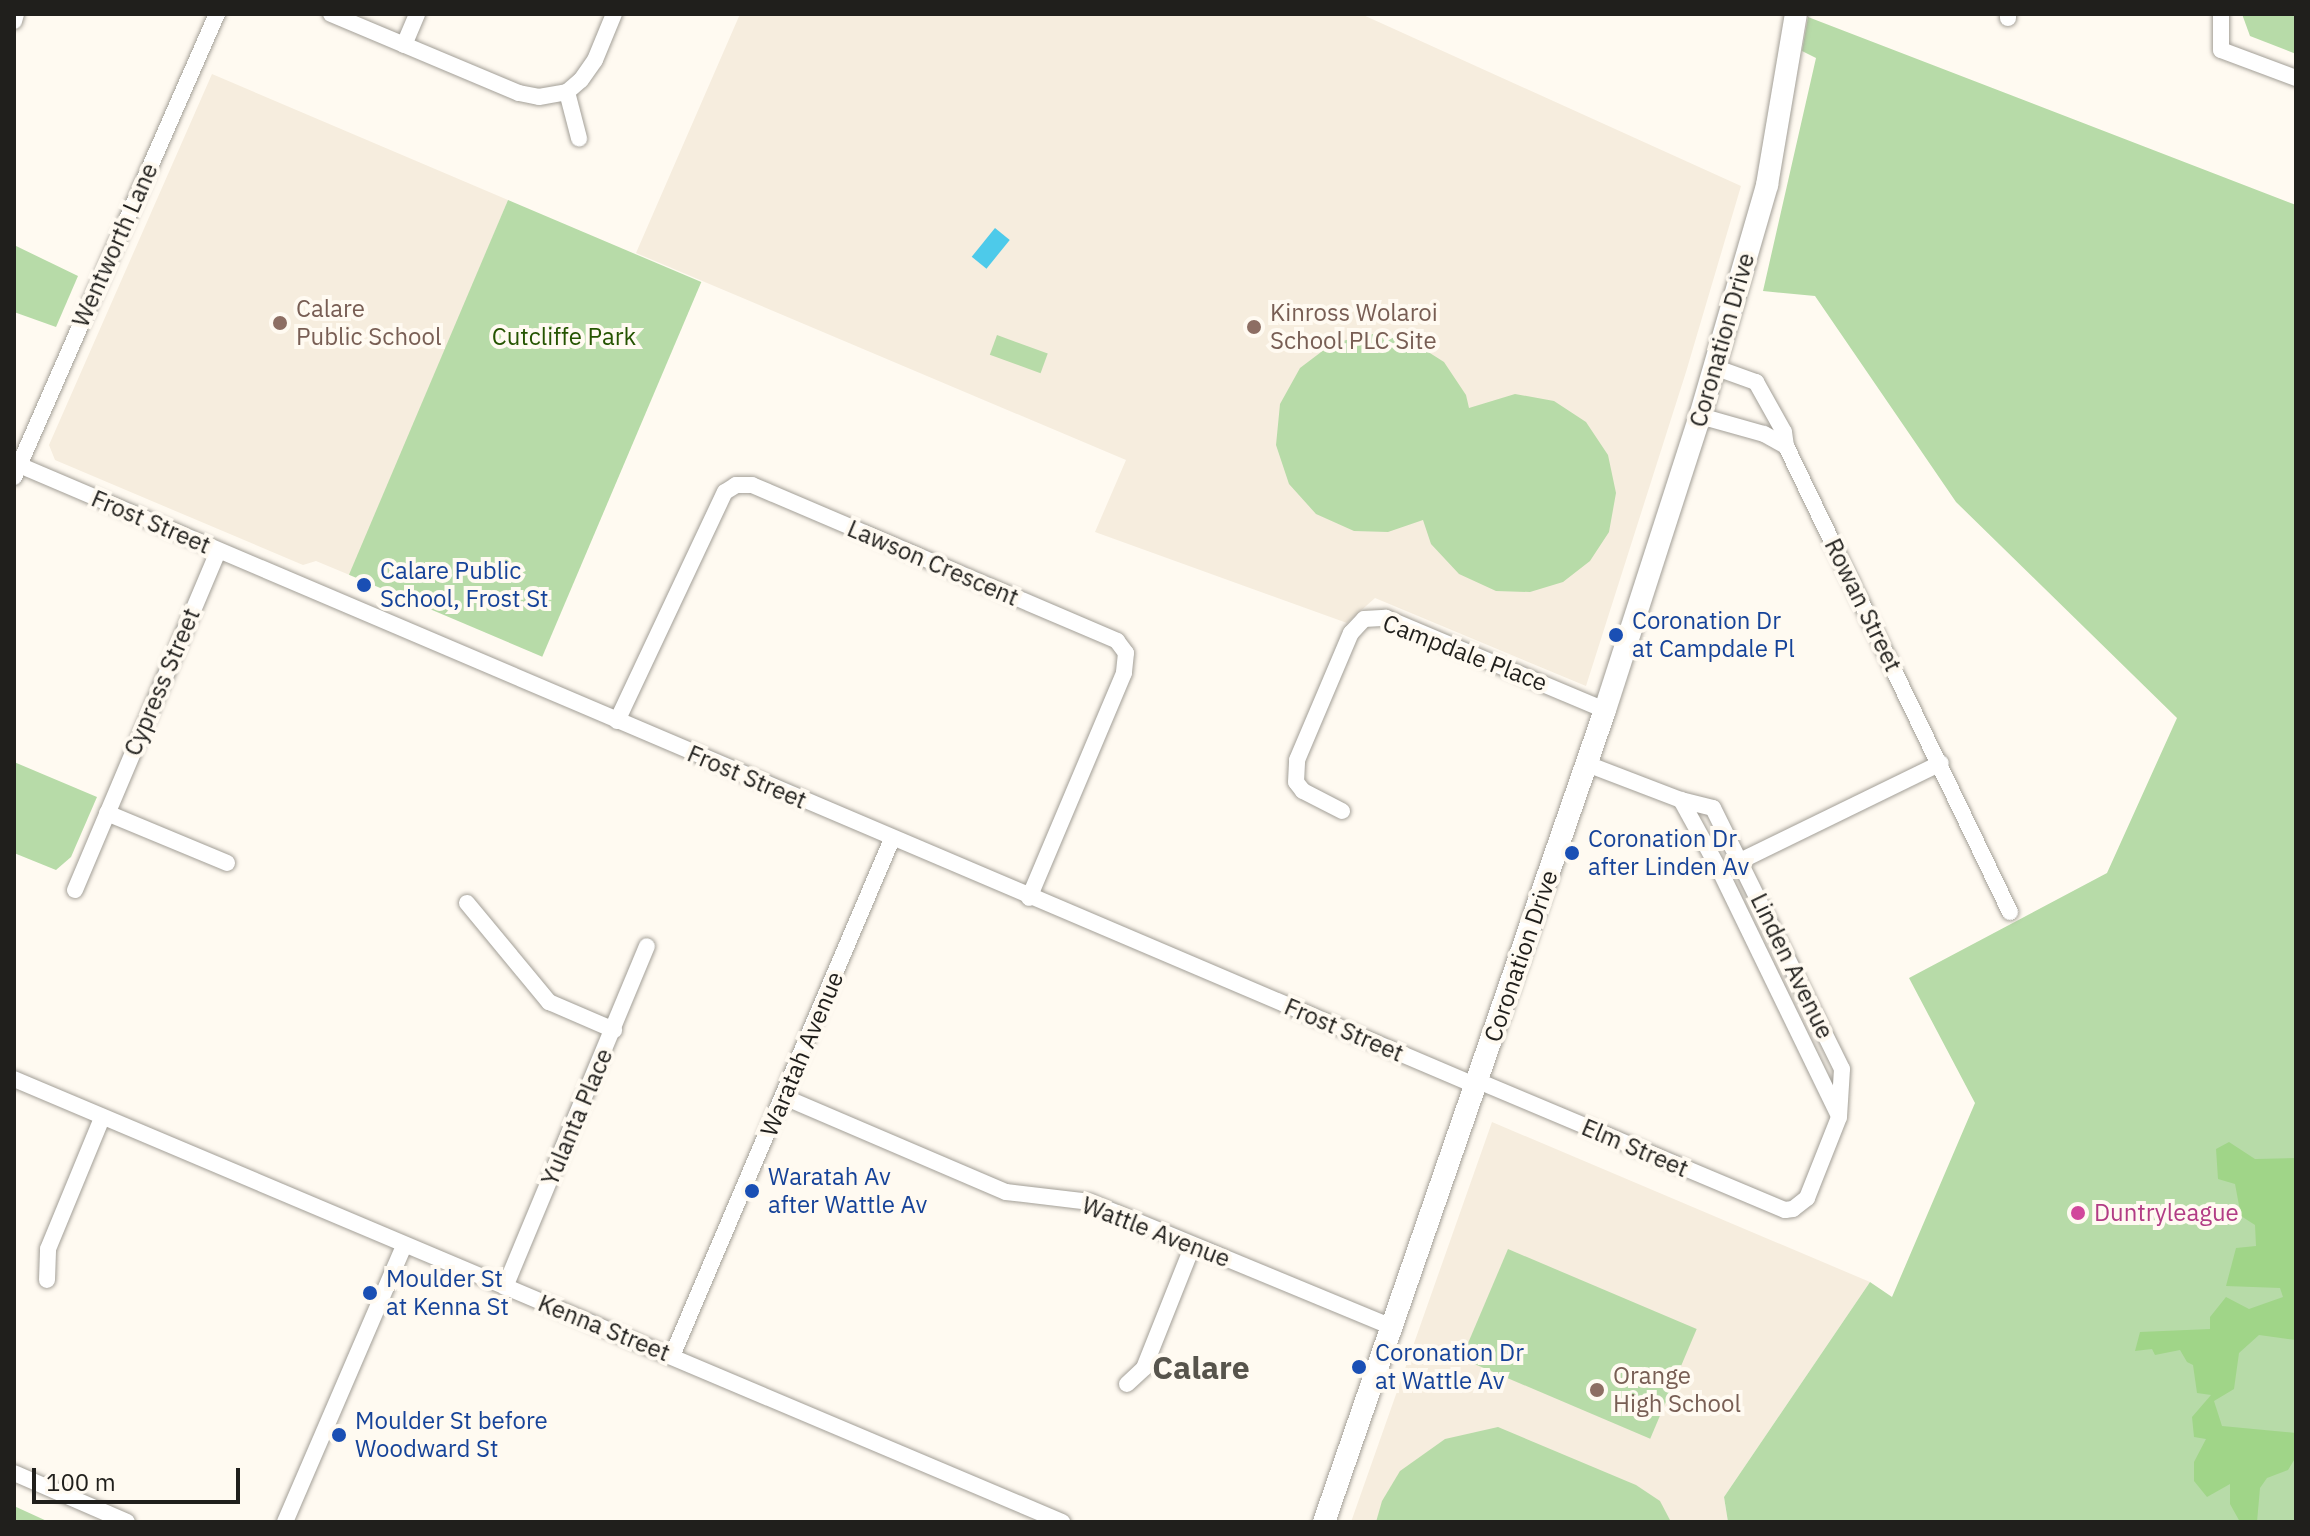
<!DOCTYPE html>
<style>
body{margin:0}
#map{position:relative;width:2310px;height:1536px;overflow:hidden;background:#fffaf1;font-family:"IBM Plex Sans",sans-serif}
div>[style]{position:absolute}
.built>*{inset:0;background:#f6edde}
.green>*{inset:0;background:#b7dba8;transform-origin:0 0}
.forest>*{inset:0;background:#a0d588}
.water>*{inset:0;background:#4dcaea;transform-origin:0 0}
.roads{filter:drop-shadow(0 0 2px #a39f97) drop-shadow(0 0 2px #a39f97)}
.minor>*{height:16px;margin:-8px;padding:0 8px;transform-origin:8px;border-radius:8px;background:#fff}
.major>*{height:22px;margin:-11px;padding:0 11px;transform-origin:11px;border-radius:11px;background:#fff}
.dots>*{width:22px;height:22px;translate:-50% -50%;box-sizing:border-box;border:4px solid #fffaf1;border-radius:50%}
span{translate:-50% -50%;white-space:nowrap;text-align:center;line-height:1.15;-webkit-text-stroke:8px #fffaf1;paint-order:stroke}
.street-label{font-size:24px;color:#201f1c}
.education-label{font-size:24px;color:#785e54}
.left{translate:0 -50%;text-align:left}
.park-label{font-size:24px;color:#255401}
.transit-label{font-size:24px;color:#164399}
.hotel-label{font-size:24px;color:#b23c85}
.district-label{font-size:32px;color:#57544c;font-weight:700}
.frame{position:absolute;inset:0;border:16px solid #201f1c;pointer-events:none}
.scale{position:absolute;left:32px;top:1468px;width:208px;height:36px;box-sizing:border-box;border:4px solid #201f1c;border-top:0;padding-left:10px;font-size:24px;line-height:28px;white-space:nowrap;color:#201f1c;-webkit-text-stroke:6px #fffaf1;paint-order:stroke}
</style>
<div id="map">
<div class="built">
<div style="clip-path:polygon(740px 14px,1361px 14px,1741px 186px,1686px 372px,1586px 686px,1375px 598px,1347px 623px,1095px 532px,1126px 460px,636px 253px)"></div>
<div style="clip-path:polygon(212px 74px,508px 200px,352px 576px,316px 561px,303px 565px,55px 460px,49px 445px)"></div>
<div style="clip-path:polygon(1492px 1122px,1870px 1282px,1724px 1497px,1728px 1522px,1351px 1522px)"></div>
</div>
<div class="green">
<div style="clip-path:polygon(2242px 14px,2296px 14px,2296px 54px,2250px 36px)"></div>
<div style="clip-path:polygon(1808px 17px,2296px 205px,2296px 1522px,1728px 1522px,1724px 1497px,1870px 1282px,1892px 1297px,1975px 1103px,1909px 978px,2107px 873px,2177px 718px,1956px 502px,1815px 296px,1763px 291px,1816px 58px,1802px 51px)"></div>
<div style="left:508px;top:200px;width:210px;height:407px;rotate:23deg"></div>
<div style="clip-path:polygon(14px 245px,78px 276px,56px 327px,14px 312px)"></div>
<div style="clip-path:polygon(1373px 334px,1411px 341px,1444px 362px,1466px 395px,1469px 408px,1515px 394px,1554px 401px,1586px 422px,1608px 455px,1616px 493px,1609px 532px,1590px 561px,1563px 582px,1530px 592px,1496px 591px,1459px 574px,1431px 544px,1423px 520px,1388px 532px,1354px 531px,1316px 514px,1289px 484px,1276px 445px,1280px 404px,1300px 368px,1333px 343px)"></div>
<div style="left:997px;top:335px;width:54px;height:21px;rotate:20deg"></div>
<div style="clip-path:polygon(14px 762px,97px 797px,71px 857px,56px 870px,14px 853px)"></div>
<div style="left:1508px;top:1249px;width:205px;height:119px;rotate:23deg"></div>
<div style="clip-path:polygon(1498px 1427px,1636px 1485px,1660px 1501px,1671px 1522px,1376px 1522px,1382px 1501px,1400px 1471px,1445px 1439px)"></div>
<div style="clip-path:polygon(14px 1506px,49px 1522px,14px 1522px)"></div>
</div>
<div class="forest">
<div style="clip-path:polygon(2229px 1142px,2255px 1159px,2296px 1158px,2296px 1340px,2259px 1335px,2239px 1353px,2234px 1389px,2214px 1401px,2222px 1426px,2296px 1433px,2296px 1457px,2288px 1470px,2267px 1478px,2260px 1488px,2257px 1522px,2240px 1522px,2230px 1504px,2230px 1484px,2207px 1497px,2194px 1481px,2194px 1462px,2206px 1439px,2194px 1437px,2192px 1417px,2211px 1395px,2197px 1393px,2193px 1365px,2187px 1362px,2180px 1350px,2155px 1355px,2152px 1349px,2135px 1351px,2140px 1332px,2210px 1329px,2210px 1317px,2226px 1297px,2249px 1309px,2283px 1297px,2280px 1288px,2226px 1286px,2236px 1248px,2256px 1246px,2255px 1225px,2241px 1216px,2235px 1184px,2218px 1179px,2216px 1149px)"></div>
</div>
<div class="water">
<div style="left:995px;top:228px;width:19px;height:37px;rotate:39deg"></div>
</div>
<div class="roads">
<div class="minor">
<div style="left:331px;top:14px;width:204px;rotate:22.8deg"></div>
<div style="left:519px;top:93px;width:20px;rotate:11deg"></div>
<div style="left:539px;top:97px;width:28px;rotate:-10deg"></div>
<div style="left:567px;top:92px;width:18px;rotate:-41deg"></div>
<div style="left:581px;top:80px;width:24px;rotate:-55deg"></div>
<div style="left:595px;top:60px;width:50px;rotate:-67.6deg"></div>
<div style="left:2221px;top:14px;width:36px;rotate:90deg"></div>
<div style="left:2221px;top:50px;width:80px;rotate:20.5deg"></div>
<div style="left:2008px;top:18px;width:4px;rotate:-90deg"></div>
<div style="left:14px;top:21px;width:7px;rotate:-74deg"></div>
<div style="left:404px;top:45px;width:34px;rotate:-67deg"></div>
<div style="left:567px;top:92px;width:48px;rotate:75.4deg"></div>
<div style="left:1714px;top:367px;width:45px;rotate:19.7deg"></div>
<div style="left:1756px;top:382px;width:57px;rotate:60.8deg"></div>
<div style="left:1784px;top:432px;width:14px;rotate:82deg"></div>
<div style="left:1786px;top:446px;width:517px;rotate:64.33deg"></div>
<div style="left:1700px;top:416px;width:66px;rotate:15.7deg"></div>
<div style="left:1764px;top:434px;width:25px;rotate:29deg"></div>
<div style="left:19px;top:465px;width:1585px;rotate:23.07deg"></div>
<div style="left:14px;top:477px;width:506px;rotate:-66.33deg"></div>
<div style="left:617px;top:721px;width:253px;rotate:-64.8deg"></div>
<div style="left:725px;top:492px;width:13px;rotate:-32deg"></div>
<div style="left:736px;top:485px;width:16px"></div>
<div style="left:752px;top:485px;width:397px;rotate:23.1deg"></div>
<div style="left:1117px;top:641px;width:15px;rotate:53deg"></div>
<div style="left:1126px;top:653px;width:20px;rotate:96deg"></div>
<div style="left:1124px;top:673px;width:244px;rotate:112.9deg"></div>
<div style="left:1681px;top:800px;width:81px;rotate:61.2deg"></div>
<div style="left:1720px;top:871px;width:270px;rotate:64.1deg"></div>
<div style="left:1342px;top:811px;width:44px;rotate:-152.9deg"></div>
<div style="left:1303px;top:791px;width:11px;rotate:-128deg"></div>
<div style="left:1296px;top:782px;width:22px;rotate:-87deg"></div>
<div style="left:1297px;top:760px;width:138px;rotate:-67deg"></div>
<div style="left:1351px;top:633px;width:19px;rotate:-47deg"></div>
<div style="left:1364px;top:619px;width:22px;rotate:-3deg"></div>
<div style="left:1386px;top:618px;width:238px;rotate:22.8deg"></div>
<div style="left:107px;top:813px;width:130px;rotate:22.6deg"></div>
<div style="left:1734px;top:864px;width:230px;rotate:-26deg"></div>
<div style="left:75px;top:890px;width:368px;rotate:-67.1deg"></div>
<div style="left:467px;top:903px;width:129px;rotate:50.4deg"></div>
<div style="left:549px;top:1002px;width:71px;rotate:23.3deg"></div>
<div style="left:14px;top:1079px;width:1138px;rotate:22.91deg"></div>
<div style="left:1478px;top:1081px;width:333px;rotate:22.8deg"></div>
<div style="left:1785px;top:1210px;width:8px;rotate:-7deg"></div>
<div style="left:1793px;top:1209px;width:18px;rotate:-38deg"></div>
<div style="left:1807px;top:1198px;width:87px;rotate:-68.4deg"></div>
<div style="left:1839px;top:1117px;width:48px;rotate:-86.4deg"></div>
<div style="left:1842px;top:1069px;width:291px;rotate:-116.3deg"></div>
<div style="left:1713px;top:808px;width:33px;rotate:-166deg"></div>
<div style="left:1681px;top:800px;width:101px;rotate:-159deg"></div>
<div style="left:784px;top:1097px;width:241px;rotate:23.2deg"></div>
<div style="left:1006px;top:1192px;width:85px;rotate:6.8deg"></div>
<div style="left:1090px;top:1202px;width:327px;rotate:22.5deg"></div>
<div style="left:47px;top:1280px;width:31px;rotate:-88deg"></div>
<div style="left:48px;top:1249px;width:142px;rotate:-67.6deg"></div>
<div style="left:505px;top:1287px;width:369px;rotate:-67.4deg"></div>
<div style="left:672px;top:1356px;width:562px;rotate:-66.95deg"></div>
<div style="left:1127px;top:1384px;width:23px;rotate:-43deg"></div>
<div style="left:1144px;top:1368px;width:132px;rotate:-68.3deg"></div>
<div style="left:14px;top:1473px;width:123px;rotate:23.4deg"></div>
<div style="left:285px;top:1522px;width:301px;rotate:-66.7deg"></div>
</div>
<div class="major">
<div style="left:1324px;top:1522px;width:859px;rotate:-70.91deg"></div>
<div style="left:1605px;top:710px;width:309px;rotate:-72.1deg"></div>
<div style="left:1700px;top:416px;width:241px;rotate:-73.8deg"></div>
<div style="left:1767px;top:185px;width:173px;rotate:-80.4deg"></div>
</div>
</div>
<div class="dots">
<div style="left:280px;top:323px;background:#8d6e63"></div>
<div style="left:1254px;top:327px;background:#8d6e63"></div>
<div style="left:364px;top:585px;background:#1a4fb4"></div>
<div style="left:1616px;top:635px;background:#1a4fb4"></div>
<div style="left:1572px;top:853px;background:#1a4fb4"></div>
<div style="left:752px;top:1191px;background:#1a4fb4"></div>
<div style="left:2078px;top:1213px;background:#d1479c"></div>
<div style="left:370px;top:1293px;background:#1a4fb4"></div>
<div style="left:1359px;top:1367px;background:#1a4fb4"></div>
<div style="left:1597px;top:1390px;background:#8d6e63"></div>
<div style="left:339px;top:1435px;background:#1a4fb4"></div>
</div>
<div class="street-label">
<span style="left:115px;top:245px;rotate:-66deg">Wentworth Lane</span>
<span style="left:1722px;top:340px;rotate:-74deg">Coronation Drive</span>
<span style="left:151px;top:522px;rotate:23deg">Frost Street</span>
<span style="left:933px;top:563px;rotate:23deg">Lawson Crescent</span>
<span style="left:1863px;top:605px;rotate:64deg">Rowan Street</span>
<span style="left:1465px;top:653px;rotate:21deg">Campdale Place</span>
<span style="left:162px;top:682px;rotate:-67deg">Cypress Street</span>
<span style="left:747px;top:777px;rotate:23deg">Frost Street</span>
<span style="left:1521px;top:956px;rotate:-71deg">Coronation Drive</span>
<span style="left:1792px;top:966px;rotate:64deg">Linden Avenue</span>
<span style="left:1344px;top:1030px;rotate:23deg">Frost Street</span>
<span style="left:802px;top:1054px;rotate:-67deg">Waratah Avenue</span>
<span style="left:577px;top:1117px;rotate:-67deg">Yulanta Place</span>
<span style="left:1635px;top:1148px;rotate:23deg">Elm Street</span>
<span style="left:1156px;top:1232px;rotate:21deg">Wattle Avenue</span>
<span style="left:604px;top:1328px;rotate:22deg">Kenna Street</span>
</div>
<div class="education-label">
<span class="left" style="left:296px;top:323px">Calare<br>Public School</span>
<span class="left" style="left:1270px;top:327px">Kinross Wolaroi<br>School PLC Site</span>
<span class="left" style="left:1613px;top:1390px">Orange<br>High School</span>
</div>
<div class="park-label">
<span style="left:564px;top:337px">Cutcliffe Park</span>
</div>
<div class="transit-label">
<span class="left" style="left:380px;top:585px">Calare Public<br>School, Frost St</span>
<span class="left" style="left:1632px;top:635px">Coronation Dr<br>at Campdale Pl</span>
<span class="left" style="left:1588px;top:853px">Coronation Dr<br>after Linden Av</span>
<span class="left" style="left:768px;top:1191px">Waratah Av<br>after Wattle Av</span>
<span class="left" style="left:386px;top:1293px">Moulder St<br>at Kenna St</span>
<span class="left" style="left:1375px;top:1367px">Coronation Dr<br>at Wattle Av</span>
<span class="left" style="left:355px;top:1435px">Moulder St before<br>Woodward St</span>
</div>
<div class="hotel-label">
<span class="left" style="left:2094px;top:1213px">Duntryleague</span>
</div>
<div class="district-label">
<span style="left:1201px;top:1367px">Calare</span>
</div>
<div class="frame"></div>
<div class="scale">100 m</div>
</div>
